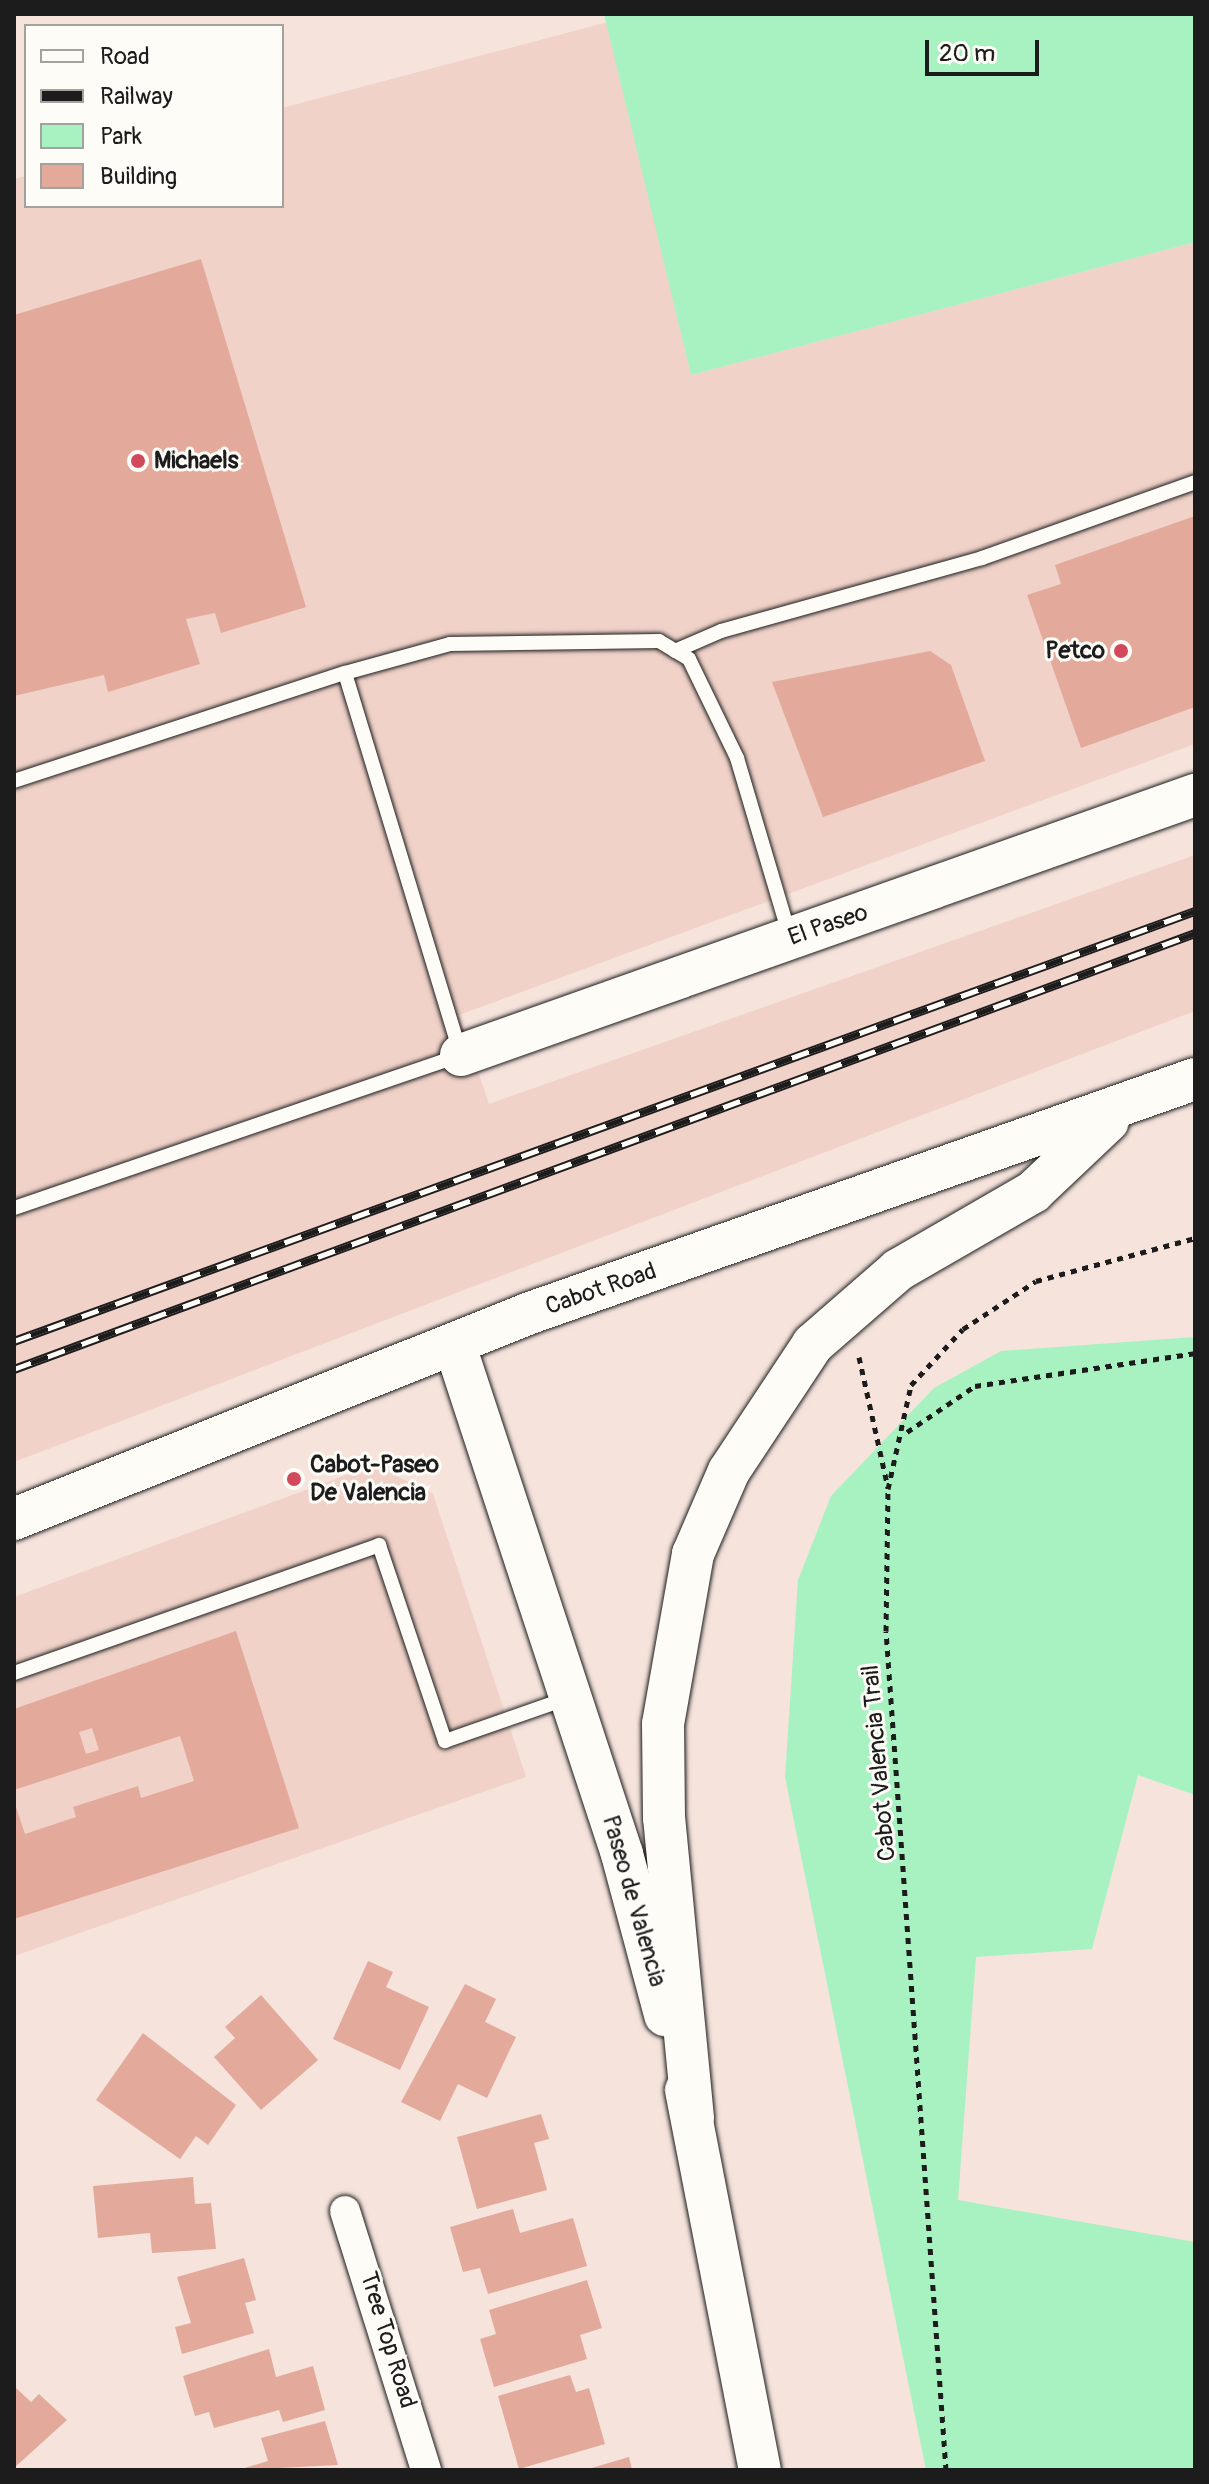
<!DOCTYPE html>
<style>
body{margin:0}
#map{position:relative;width:1209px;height:2484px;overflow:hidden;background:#f5e3dc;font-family:Pangolin,sans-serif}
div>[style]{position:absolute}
.built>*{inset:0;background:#f0d2c9}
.green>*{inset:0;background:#a8f2c1}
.building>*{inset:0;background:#e3aa9c}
.path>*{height:5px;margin-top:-2.5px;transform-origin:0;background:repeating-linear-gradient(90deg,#1c1c1c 0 6px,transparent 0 12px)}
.roads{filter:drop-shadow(0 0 2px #1c1c1c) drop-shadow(0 0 2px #1c1c1c)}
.lane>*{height:14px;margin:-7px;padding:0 7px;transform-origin:7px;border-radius:7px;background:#fdfcf7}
.street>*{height:30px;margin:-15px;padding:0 15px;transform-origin:15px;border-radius:15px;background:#fdfcf7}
.secondary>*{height:42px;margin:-21px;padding:0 21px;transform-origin:21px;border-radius:21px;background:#fdfcf7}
.rail>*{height:9px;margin-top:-4.5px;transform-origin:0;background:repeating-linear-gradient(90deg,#fdfcf7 0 18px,#1c1c1c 0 36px);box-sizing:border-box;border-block:2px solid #1c1c1c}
.dots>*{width:22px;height:22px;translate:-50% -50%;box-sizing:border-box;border:4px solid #fdfcf7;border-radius:50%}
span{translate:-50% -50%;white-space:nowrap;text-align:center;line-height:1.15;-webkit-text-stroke:6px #fdfcf7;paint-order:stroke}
.poi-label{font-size:24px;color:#1c1c1c;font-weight:700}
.left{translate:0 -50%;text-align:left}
.right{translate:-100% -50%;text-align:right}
.street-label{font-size:24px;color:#1c1c1c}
.frame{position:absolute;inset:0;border:16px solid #1c1c1c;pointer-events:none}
.legend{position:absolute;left:24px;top:24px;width:260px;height:184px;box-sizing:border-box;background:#fdfcf7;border:2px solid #a3a29f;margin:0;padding:10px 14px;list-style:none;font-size:24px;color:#1c1c1c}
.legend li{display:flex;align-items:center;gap:16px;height:40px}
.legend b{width:40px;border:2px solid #a3a29f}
.scale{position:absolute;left:925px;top:40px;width:114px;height:36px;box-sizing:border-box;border:4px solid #1c1c1c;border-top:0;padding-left:10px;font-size:24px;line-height:28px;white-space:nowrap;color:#1c1c1c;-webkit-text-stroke:6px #fdfcf7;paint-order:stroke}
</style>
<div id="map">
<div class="built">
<div style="clip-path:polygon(608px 22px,691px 375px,1195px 242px,1195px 744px,459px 1015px,489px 1104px,1195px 855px,1195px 1011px,14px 1462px,14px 179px,26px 176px,26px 206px,282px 206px,282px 108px)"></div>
<div style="clip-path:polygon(374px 1465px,433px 1494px,526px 1777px,14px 1956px,14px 1597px)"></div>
</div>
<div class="green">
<div style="clip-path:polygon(604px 14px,1195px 14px,1195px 242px,691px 375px)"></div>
<div style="clip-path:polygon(1195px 1337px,1195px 1795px,1138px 1775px,1092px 1949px,976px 1957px,958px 2200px,1195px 2242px,1195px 2470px,926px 2470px,785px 1777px,798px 1580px,831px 1496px,934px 1388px,1001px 1351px)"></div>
</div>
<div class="building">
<div style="clip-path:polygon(201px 259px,306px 607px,221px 633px,215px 613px,186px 619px,200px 664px,108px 692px,104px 675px,14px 696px,14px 315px)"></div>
<div style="clip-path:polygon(1195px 516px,1195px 707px,1081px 748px,1027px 595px,1061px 584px,1055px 565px)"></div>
<div style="clip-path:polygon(930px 651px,951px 665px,985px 761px,823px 817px,772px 682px)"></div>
<div style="clip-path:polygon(evenodd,236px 1631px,299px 1828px,14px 1919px,14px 1801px,25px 1834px,76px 1817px,73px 1807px,138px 1786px,141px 1798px,194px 1781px,180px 1736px,14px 1790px,14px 1709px,236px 1631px,92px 1728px,99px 1750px,86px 1754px,79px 1732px,92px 1728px)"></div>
<div style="clip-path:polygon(368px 1961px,393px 1972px,386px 1987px,429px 2007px,400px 2070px,333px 2039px)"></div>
<div style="clip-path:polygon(465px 1984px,496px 1999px,485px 2022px,516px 2037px,487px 2098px,458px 2084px,440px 2121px,401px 2102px)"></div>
<div style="clip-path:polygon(261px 1995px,318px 2060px,261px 2110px,214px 2057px,235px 2038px,225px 2027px)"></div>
<div style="clip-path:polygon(143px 2033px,236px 2105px,208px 2145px,196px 2136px,180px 2159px,96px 2100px)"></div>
<div style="clip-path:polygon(541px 2114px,549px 2139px,534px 2143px,547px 2190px,477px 2209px,457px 2137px)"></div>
<div style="clip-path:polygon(193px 2177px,195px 2204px,211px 2203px,216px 2249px,152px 2253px,150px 2233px,98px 2238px,93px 2186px)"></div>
<div style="clip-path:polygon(513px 2209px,520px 2233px,573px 2218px,587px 2266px,488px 2294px,480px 2268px,463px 2272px,450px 2227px)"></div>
<div style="clip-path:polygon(244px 2258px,256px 2300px,245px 2303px,254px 2333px,182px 2354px,175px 2327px,191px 2323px,177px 2277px)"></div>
<div style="clip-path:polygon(587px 2280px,602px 2328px,580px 2335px,587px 2359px,494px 2387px,480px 2339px,496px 2334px,489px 2310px)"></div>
<div style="clip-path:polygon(269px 2349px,276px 2377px,313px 2366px,325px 2410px,283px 2422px,279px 2410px,214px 2428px,209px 2412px,195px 2416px,183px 2376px)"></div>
<div style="clip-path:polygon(570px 2375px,576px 2392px,589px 2388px,605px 2444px,519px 2469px,498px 2396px)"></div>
<div style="clip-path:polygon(14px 2386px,31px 2402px,39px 2394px,67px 2420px,14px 2468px)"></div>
<div style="clip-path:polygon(325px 2421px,338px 2465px,238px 2470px,268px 2461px,261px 2438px)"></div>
<div style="clip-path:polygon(629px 2457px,632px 2470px,588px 2470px,588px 2469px)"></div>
</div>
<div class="path">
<div style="left:859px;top:1357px;width:134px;rotate:77.5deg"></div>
<div style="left:907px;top:1432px;width:82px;rotate:-34.1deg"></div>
<div style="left:975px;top:1386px;width:222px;rotate:-8.5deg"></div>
<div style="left:946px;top:2470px;width:841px;rotate:-94.09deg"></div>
<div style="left:886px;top:1631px;width:142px;rotate:-89.2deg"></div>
<div style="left:888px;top:1489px;width:107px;rotate:-77.5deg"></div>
<div style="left:911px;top:1385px;width:76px;rotate:-47.1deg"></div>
<div style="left:963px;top:1329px;width:87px;rotate:-33.3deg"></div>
<div style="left:1036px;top:1281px;width:165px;rotate:-15.1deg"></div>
</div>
<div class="roads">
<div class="lane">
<div style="left:675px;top:651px;width:50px;rotate:-23.5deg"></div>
<div style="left:721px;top:631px;width:271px;rotate:-15.6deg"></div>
<div style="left:982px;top:558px;width:226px;rotate:-19.6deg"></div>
<div style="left:14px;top:781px;width:348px;rotate:-18.1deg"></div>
<div style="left:14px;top:1208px;width:472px;rotate:-18.9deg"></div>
<div style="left:461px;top:1055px;width:399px;rotate:-106.9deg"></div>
<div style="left:345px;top:673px;width:109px;rotate:-15.4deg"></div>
<div style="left:450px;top:644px;width:209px;rotate:-0.8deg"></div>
<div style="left:659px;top:641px;width:35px;rotate:31deg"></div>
<div style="left:689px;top:659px;width:110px;rotate:64.1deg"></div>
<div style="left:737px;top:758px;width:183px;rotate:73.5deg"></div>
<div style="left:14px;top:1673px;width:387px;rotate:-19.3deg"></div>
<div style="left:379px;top:1545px;width:207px;rotate:71.4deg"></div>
<div style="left:445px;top:1741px;width:130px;rotate:-19.3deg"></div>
</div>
<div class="street">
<div style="left:345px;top:2211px;width:271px;rotate:72.6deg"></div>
</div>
<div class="secondary">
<div style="left:461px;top:1055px;width:779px;rotate:-19.51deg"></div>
<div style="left:455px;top:1346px;width:535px;rotate:71.8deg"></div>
<div style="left:622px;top:1854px;width:167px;rotate:75deg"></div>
<div style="left:14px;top:1519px;width:556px;rotate:-21.76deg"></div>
<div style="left:530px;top:1313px;width:705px;rotate:-19.39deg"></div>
<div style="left:686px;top:2090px;width:387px;rotate:79deg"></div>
<div style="left:693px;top:2118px;width:301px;rotate:-95.5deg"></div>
<div style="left:664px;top:1818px;width:94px;rotate:-90.6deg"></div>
<div style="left:663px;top:1724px;width:173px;rotate:-80deg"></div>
<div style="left:693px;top:1554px;width:90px;rotate:-66.6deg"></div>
<div style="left:729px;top:1471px;width:152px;rotate:-56.5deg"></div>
<div style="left:813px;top:1344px;width:113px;rotate:-41deg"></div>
<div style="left:898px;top:1270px;width:156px;rotate:-30deg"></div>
<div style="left:1033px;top:1192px;width:103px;rotate:-43.4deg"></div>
</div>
</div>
<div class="rail">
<div style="left:14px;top:1341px;width:1257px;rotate:-20.01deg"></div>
<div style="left:14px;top:1369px;width:1259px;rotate:-20.26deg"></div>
</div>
<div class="dots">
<div style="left:138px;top:461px;background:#d1495b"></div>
<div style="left:1121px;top:651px;background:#d1495b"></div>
<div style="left:294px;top:1479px;background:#d1495b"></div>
</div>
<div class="poi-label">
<span class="left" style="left:154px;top:461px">Michaels</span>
<span class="right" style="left:1105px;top:651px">Petco</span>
<span class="left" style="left:310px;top:1479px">Cabot-Paseo<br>De Valencia</span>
</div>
<div class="street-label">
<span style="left:828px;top:925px;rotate:-19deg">El Paseo</span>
<span style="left:601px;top:1289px;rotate:-19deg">Cabot Road</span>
<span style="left:879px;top:1763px;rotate:-95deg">Cabot Valencia Trail</span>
<span style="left:634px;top:1901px;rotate:74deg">Paseo de Valencia</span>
<span style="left:388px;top:2340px;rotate:73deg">Tree Top Road</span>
</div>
<div class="frame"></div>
<ul class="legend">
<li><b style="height:10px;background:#fdfcf7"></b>Road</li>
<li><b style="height:10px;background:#1c1c1c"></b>Railway</li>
<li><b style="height:22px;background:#a8f2c1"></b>Park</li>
<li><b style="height:22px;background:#e3aa9c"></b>Building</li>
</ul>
<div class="scale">20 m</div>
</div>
